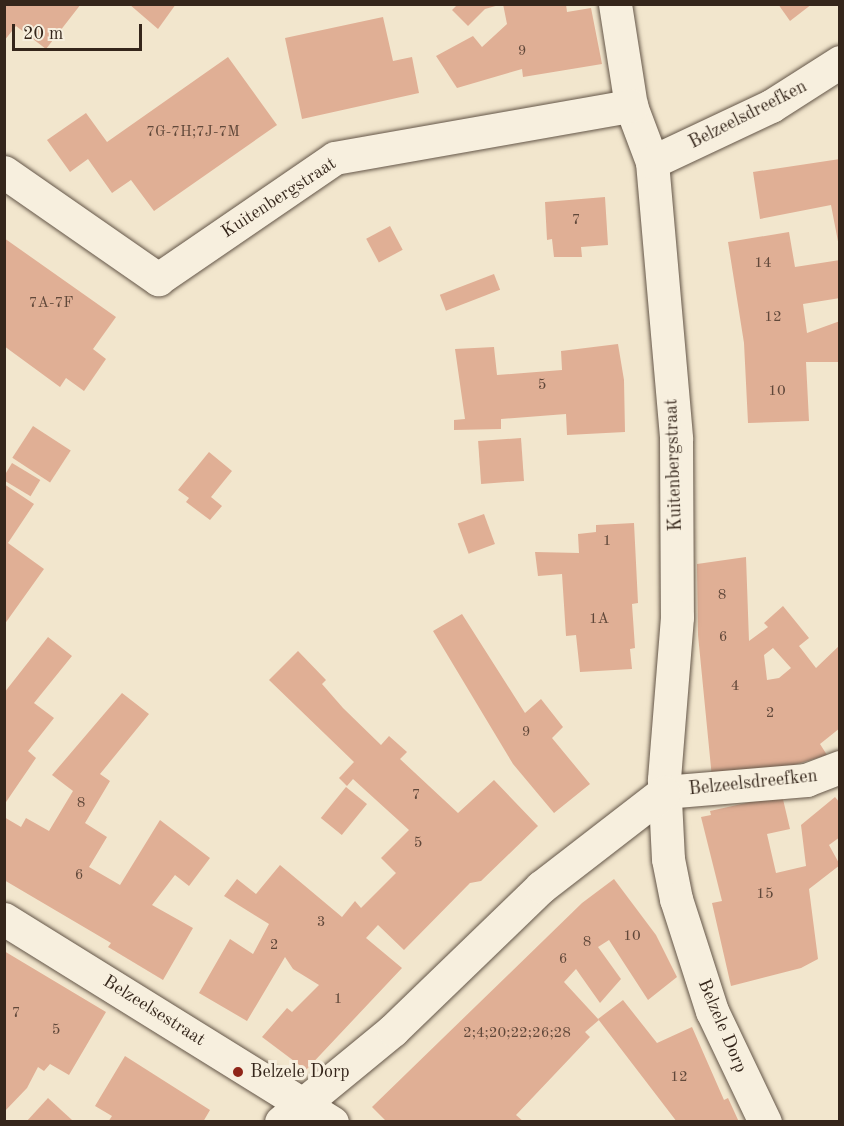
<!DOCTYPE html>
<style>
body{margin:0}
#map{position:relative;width:844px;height:1126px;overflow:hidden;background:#f2e6cd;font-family:"Old Standard TT",serif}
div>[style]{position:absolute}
.building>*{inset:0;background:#e0af95;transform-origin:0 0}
.roads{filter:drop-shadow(0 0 2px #645648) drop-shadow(0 0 2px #645648)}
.minor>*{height:33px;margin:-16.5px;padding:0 16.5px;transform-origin:16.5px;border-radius:16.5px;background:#f7efde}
.dots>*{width:16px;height:16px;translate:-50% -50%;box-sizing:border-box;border:3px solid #f7efde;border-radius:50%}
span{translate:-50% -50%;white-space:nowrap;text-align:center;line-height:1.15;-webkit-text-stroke:6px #f7efde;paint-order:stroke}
.number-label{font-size:15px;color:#60483a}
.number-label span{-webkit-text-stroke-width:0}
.street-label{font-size:18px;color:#35261b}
.poi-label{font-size:18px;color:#35261b}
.left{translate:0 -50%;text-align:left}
.frame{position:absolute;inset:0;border:6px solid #35261b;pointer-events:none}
.scale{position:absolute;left:12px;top:24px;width:130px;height:27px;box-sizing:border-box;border:3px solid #35261b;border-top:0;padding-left:8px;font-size:18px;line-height:21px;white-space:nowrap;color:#35261b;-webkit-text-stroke:4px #f7efde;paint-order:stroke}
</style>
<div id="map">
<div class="building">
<div style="clip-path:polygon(4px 4px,81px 4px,46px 49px,16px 26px,4px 41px)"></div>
<div style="clip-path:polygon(129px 4px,176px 4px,158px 29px)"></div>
<div style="clip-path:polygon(458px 4px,499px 4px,499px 5px,485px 9px,468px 26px,452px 10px)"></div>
<div style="clip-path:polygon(503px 4px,566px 4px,567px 12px,591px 8px,602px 64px,523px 77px,522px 69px,457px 88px,436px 56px,473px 36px,482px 47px,507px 24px)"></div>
<div style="clip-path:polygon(778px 4px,812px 4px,790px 21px)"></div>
<div style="clip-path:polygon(383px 17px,393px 61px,412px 57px,419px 93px,302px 119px,285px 38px)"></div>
<div style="clip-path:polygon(228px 57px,277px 125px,154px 211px,131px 180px,112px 193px,88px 159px,70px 172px,47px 140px,86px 113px,107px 142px)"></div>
<div style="clip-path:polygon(840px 159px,840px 252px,831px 205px,760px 219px,753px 172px)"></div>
<div style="clip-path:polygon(605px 197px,608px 245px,581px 247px,582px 257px,554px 257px,552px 239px,547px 240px,545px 202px)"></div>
<div style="left:390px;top:226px;width:27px;height:27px;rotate:62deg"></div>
<div style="clip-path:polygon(789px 232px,795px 267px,840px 260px,840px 298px,803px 304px,807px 333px,840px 321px,840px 362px,806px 362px,809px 421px,748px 423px,744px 343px,728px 242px)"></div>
<div style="clip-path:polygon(4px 238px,116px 317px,93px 349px,106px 359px,84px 391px,66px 378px,60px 387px,4px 346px)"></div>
<div style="left:494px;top:274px;width:17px;height:58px;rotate:69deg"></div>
<div style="clip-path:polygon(618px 344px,624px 380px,625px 432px,567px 435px,566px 414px,501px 419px,501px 429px,454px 430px,454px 420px,465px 419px,455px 349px,494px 347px,497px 375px,562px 370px,561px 351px)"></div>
<div style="left:33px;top:426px;width:45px;height:38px;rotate:33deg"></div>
<div style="left:521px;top:438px;width:43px;height:43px;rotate:86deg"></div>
<div style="clip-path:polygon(209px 452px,232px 471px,211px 497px,222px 506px,210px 520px,186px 502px,189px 498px,178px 490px)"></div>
<div style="left:12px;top:463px;width:33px;height:19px;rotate:31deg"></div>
<div style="clip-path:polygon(4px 484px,34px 504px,8px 543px,44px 569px,4px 625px)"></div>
<div style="left:484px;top:514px;width:32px;height:28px;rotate:70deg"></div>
<div style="clip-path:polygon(634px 523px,638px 603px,632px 604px,635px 648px,630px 649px,632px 669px,580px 672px,576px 635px,566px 636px,562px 574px,538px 576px,535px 552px,579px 553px,578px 534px,596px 532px,596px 525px)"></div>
<div style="clip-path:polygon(evenodd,746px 557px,749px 641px,768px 627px,764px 623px,783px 606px,809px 638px,799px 646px,816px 668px,840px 645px,840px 728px,820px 744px,827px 755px,765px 774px,712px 778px,698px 635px,697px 564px,746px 557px,773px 648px,791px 668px,779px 678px,767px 680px,764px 655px,773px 648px)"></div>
<div style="clip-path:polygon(462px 614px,525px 713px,541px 699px,563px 727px,552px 738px,590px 784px,554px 813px,513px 764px,433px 631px)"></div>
<div style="clip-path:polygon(48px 637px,72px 656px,34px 703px,54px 718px,28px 751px,36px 758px,4px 805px,4px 693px)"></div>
<div style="clip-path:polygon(298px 651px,326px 680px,322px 684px,343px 708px,381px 745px,389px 736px,407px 752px,400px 759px,458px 813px,494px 780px,538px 826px,481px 881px,470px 883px,404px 950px,378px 925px,366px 938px,402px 968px,306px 1070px,262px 1037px,287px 1008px,292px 1012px,319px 985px,293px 969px,285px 957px,247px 1021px,199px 993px,230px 939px,253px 954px,269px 924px,224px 896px,237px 879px,256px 894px,280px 865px,342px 917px,355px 901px,361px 908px,396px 873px,381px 858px,409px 830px,353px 779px,347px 786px,339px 778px,354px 762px,269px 680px)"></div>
<div style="clip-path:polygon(122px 693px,149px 714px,100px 774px,110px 781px,85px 823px,107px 837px,89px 867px,120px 885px,160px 820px,210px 858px,189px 886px,175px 875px,152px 905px,193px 928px,163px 980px,108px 947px,111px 943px,4px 880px,4px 817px,21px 827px,26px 818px,49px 831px,73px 791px,52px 775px)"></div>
<div style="left:346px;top:787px;width:27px;height:40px;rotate:39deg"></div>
<div style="clip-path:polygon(782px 795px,790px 829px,767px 834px,776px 873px,806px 866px,801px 825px,835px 797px,840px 803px,840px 837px,829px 845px,840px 865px,809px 889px,818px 959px,801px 968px,731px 986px,712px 903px,722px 901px,701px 817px,711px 815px,710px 811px)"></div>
<div style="clip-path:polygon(614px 879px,656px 935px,677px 977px,648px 1000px,609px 940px,598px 947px,621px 979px,600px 1003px,576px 969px,564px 982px,599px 1020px,585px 1032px,590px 1037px,516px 1115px,524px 1122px,387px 1122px,372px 1107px,582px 903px)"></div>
<div style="clip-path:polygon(4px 951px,106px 1012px,69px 1075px,50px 1064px,44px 1071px,38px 1067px,27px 1088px,4px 1112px)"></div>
<div style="clip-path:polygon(623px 1000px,657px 1043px,692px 1027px,724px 1100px,728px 1098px,739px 1122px,677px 1122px,598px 1019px)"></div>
<div style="clip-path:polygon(125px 1056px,210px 1110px,203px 1122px,108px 1122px,112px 1116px,95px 1106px)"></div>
<div style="clip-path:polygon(48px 1098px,72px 1120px,70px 1122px,26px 1122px)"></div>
</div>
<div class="roads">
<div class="minor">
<div style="left:615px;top:4px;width:103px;rotate:81.1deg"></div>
<div style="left:631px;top:106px;width:60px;rotate:69.4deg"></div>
<div style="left:652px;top:162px;width:278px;rotate:85deg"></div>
<div style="left:676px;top:439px;width:178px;rotate:89.7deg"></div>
<div style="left:677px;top:617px;width:164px;rotate:94.6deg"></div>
<div style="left:664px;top:780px;width:79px;rotate:87.1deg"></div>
<div style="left:668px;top:859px;width:41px;rotate:78.7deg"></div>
<div style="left:676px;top:899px;width:118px;rotate:72.2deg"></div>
<div style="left:712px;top:1011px;width:123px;rotate:64.5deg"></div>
<div style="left:652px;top:162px;width:132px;rotate:-25.2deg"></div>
<div style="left:771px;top:106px;width:82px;rotate:-32.5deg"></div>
<div style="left:4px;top:172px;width:188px;rotate:34.8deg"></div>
<div style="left:158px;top:279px;width:214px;rotate:-34.4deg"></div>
<div style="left:335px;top:158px;width:301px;rotate:-10deg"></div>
<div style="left:664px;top:792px;width:143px;rotate:-4.8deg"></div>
<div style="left:806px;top:780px;width:36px;rotate:-21deg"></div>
<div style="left:4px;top:919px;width:386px;rotate:31.8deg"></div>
<div style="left:281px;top:1122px;width:145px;rotate:-39.4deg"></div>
<div style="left:393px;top:1030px;width:206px;rotate:-44deg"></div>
<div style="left:541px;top:887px;width:155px;rotate:-37.7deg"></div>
</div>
</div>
<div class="dots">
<div style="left:238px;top:1072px;background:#8f2418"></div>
</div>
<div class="number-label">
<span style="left:522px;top:52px">9</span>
<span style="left:193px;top:133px">7G-7H;7J-7M</span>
<span style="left:576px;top:221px">7</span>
<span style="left:763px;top:264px">14</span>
<span style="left:51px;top:304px">7A-7F</span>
<span style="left:773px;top:318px">12</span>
<span style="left:542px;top:386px">5</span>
<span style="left:777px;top:392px">10</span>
<span style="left:607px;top:542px">1</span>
<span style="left:722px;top:596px">8</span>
<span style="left:599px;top:620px">1A</span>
<span style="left:723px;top:638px">6</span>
<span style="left:735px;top:687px">4</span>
<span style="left:770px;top:714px">2</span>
<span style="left:526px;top:733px">9</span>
<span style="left:416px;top:796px">7</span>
<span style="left:81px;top:804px">8</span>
<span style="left:418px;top:844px">5</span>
<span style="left:79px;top:876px">6</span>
<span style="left:765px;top:895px">15</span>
<span style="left:321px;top:923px">3</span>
<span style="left:632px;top:937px">10</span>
<span style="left:587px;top:943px">8</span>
<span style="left:274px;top:946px">2</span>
<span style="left:563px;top:960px">6</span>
<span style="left:338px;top:1000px">1</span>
<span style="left:16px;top:1014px">7</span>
<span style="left:56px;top:1031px">5</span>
<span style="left:517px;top:1034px">2;4;20;22;26;28</span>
<span style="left:679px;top:1078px">12</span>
</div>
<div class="street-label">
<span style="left:748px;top:115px;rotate:-27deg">Belzeelsdreefken</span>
<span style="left:279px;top:198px;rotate:-33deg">Kuitenbergstraat</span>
<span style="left:674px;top:465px;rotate:-92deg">Kuitenbergstraat</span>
<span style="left:753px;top:783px;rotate:-6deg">Belzeelsdreefken</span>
<span style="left:154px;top:1011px;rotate:32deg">Belzeelsestraat</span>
<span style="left:722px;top:1026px;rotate:67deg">Belzele Dorp</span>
</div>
<div class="poi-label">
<span class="left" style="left:250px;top:1072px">Belzele Dorp</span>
</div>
<div class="frame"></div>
<div class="scale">20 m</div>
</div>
